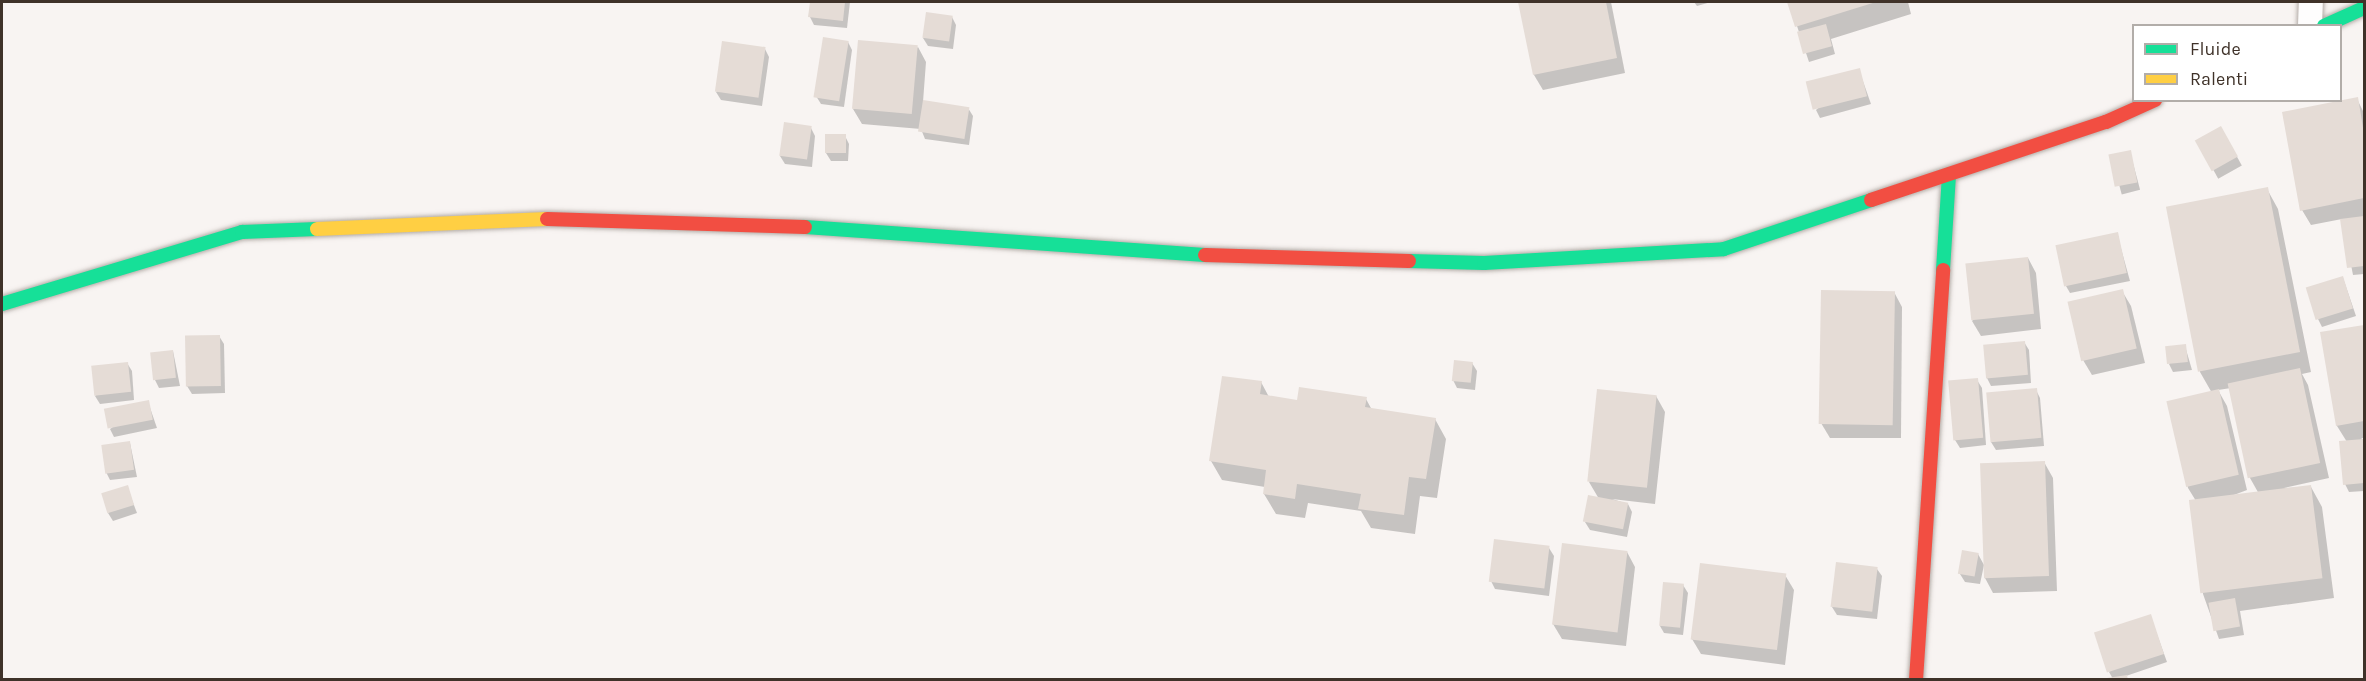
<!DOCTYPE html>
<style>
body{margin:0}
#map{position:relative;width:2366px;height:681px;overflow:hidden;background:#f8f4f2;font-family:Karla,sans-serif}
div>[style]{position:absolute}
.shadow>*{inset:0;background:#0003;transform-origin:0 0}
.building>*{inset:0;background:#e5dcd6;transform-origin:0 0}
.roads{filter:drop-shadow(0 0 2px #b4ada8) drop-shadow(0 0 2px #b4ada8)}
.lane>*{height:24px;margin:-12px;padding:0 12px;transform-origin:12px;border-radius:12px;background:#fefdfd}
.fast>*{height:14px;margin:-7px;padding:0 7px;transform-origin:7px;border-radius:7px;background:#16e098}
.slow>*{height:14px;margin:-7px;padding:0 7px;transform-origin:7px;border-radius:7px;background:#ffcf43}
.jam>*{height:14px;margin:-7px;padding:0 7px;transform-origin:7px;border-radius:7px;background:#f24e42}
span{translate:-50% -50%;white-space:nowrap;text-align:center;line-height:1.15;-webkit-text-stroke:6px #fff;paint-order:stroke}
.frame{position:absolute;inset:0;border:3px solid #3f3229;pointer-events:none}
.legend{position:absolute;left:2132px;top:24px;width:210px;height:78px;box-sizing:border-box;background:#fff;border:2px solid #b2ada9;margin:0;padding:8px 10px;list-style:none;font-size:18px;color:#3f3229}
.legend li{display:flex;align-items:center;gap:12px;height:30px}
.legend b{width:30px;border:2px solid #b2ada9}
</style>
<div id="map">
<div class="shadow">
<div style="clip-path:polygon(812px 2px,850px 2px,847px 28px,814px 25px,810px 17px)"></div>
<div style="clip-path:polygon(1519px 2px,1611px 2px,1625px 73px,1543px 90px,1534px 75px)"></div>
<div style="clip-path:polygon(1694px 2px,1711px 2px,1697px 6px)"></div>
<div style="clip-path:polygon(1789px 2px,1908px 2px,1911px 14px,1831px 39px,1835px 54px,1809px 62px)"></div>
<div style="clip-path:polygon(952px 17px,956px 25px,953px 49px,928px 46px,923px 38px)"></div>
<div style="clip-path:polygon(848px 42px,852px 50px,844px 107px,821px 104px,816px 96px)"></div>
<div style="clip-path:polygon(918px 47px,926px 62px,923px 102px,968px 108px,973px 116px,969px 145px,925px 139px,921px 129px,862px 124px,853px 109px)"></div>
<div style="clip-path:polygon(765px 49px,769px 57px,762px 106px,721px 100px,716px 92px)"></div>
<div style="clip-path:polygon(1859px 70px,1871px 104px,1820px 118px,1816px 110px)"></div>
<div style="clip-path:polygon(2357px 99px,2364px 113px,2364px 274px,2353px 275px,2342px 219px,2311px 225px,2302px 210px)"></div>
<div style="clip-path:polygon(811px 128px,815px 136px,812px 167px,785px 164px,780px 156px)"></div>
<div style="left:2221px;top:128px;width:43px;height:27px;rotate:61deg"></div>
<div style="clip-path:polygon(845px 136px,849px 144px,848px 161px,831px 161px,826px 153px)"></div>
<div style="left:2130px;top:152px;width:39px;height:19px;rotate:75deg"></div>
<div style="clip-path:polygon(evenodd,2267px 189px,2278px 209px,2311px 372px,2302px 374px,2308px 385px,2329px 478px,2284px 488px,2311px 487px,2322px 507px,2334px 598px,2240px 611px,2244px 635px,2219px 639px,2203px 594px,2196px 501px,2188px 488px,2169px 403px,2212px 393px,2200px 372px,2168px 209px,2267px 189px,2231px 388px,2250px 478px,2259px 494px,2226px 498px,2247px 490px,2227px 406px,2218px 390px,2231px 388px)"></div>
<div style="clip-path:polygon(2117px 234px,2130px 281px,2070px 293px,2066px 286px)"></div>
<div style="clip-path:polygon(2028px 258px,2036px 273px,2041px 329px,1981px 336px,1972px 321px)"></div>
<div style="clip-path:polygon(2343px 278px,2356px 316px,2322px 327px,2318px 319px)"></div>
<div style="clip-path:polygon(2122px 291px,2131px 306px,2145px 363px,2092px 375px,2083px 360px)"></div>
<div style="clip-path:polygon(1894px 292px,1902px 307px,1901px 438px,1830px 438px,1821px 423px)"></div>
<div style="clip-path:polygon(2364px 326px,2364px 438px,2361px 438px,2364px 440px,2364px 491px,2349px 492px,2345px 484px,2347px 442px,2337px 426px,2322px 333px)"></div>
<div style="clip-path:polygon(219px 336px,224px 344px,225px 393px,192px 394px,187px 386px)"></div>
<div style="clip-path:polygon(2024px 342px,2029px 350px,2031px 383px,1991px 386px,1987px 378px,1984px 346px)"></div>
<div style="clip-path:polygon(2185px 346px,2192px 370px,2173px 372px,2169px 364px)"></div>
<div style="clip-path:polygon(173px 351px,180px 386px,159px 388px,155px 380px)"></div>
<div style="clip-path:polygon(127px 363px,132px 371px,134px 400px,100px 404px,95px 396px)"></div>
<div style="clip-path:polygon(1472px 363px,1477px 371px,1475px 390px,1457px 388px,1453px 380px)"></div>
<div style="clip-path:polygon(1977px 380px,1982px 388px,1986px 445px,1960px 448px,1955px 440px)"></div>
<div style="clip-path:polygon(1261px 382px,1269px 397px,1298px 402px,1366px 399px,1372px 410px,1435px 419px,1446px 439px,1437px 498px,1420px 496px,1415px 534px,1371px 528px,1361px 511px,1308px 503px,1305px 518px,1276px 514px,1264px 494px,1265px 487px,1222px 480px,1211px 461px)"></div>
<div style="clip-path:polygon(2036px 390px,2040px 398px,2044px 446px,1996px 450px,1991px 442px)"></div>
<div style="clip-path:polygon(1656px 396px,1665px 412px,1655px 504px,1612px 499px,1628px 504px,1632px 512px,1627px 537px,1590px 530px,1585px 522px,1599px 499px,1589px 482px)"></div>
<div style="clip-path:polygon(148px 402px,157px 428px,114px 437px,110px 429px)"></div>
<div style="clip-path:polygon(130px 443px,137px 477px,110px 480px,106px 472px)"></div>
<div style="clip-path:polygon(2044px 462px,2053px 478px,2057px 591px,1993px 593px,1985px 578px,1984px 565px,1980px 584px,1965px 582px,1960px 574px,1978px 554px,1984px 565px)"></div>
<div style="clip-path:polygon(127px 487px,137px 513px,113px 521px,108px 513px)"></div>
<div style="clip-path:polygon(1549px 548px,1554px 556px,1549px 596px,1495px 589px,1491px 581px)"></div>
<div style="clip-path:polygon(1627px 552px,1635px 567px,1626px 646px,1562px 639px,1553px 624px)"></div>
<div style="clip-path:polygon(1877px 569px,1882px 576px,1877px 619px,1837px 615px,1832px 607px)"></div>
<div style="clip-path:polygon(1785px 575px,1794px 590px,1785px 665px,1701px 654px,1692px 639px)"></div>
<div style="clip-path:polygon(1683px 585px,1688px 593px,1683px 635px,1664px 633px,1660px 626px)"></div>
<div style="clip-path:polygon(2150px 615px,2167px 662px,2126px 676px,2128px 680px,2109px 680px,2113px 679px,2109px 672px)"></div>
</div>
<div class="building">
<div style="clip-path:polygon(810px 2px,845px 2px,843px 21px,808px 17px)"></div>
<div style="clip-path:polygon(1518px 2px,1606px 2px,1617px 58px,1533px 75px)"></div>
<div style="clip-path:polygon(1787px 2px,1876px 2px,1795px 27px)"></div>
<div style="left:926px;top:12px;width:27px;height:26px;rotate:8deg"></div>
<div style="left:1826px;top:24px;width:23px;height:30px;rotate:75deg"></div>
<div style="left:823px;top:37px;width:26px;height:61px;rotate:9deg"></div>
<div style="left:858px;top:40px;width:60px;height:69px;rotate:5deg"></div>
<div style="left:722px;top:41px;width:44px;height:51px;rotate:8deg"></div>
<div style="left:1860px;top:68px;width:29px;height:56px;rotate:76deg"></div>
<div style="clip-path:polygon(2358px 97px,2364px 134px,2364px 198px,2300px 211px,2282px 112px)"></div>
<div style="left:923px;top:100px;width:47px;height:32px;rotate:9deg"></div>
<div style="left:784px;top:122px;width:28px;height:34px;rotate:8deg"></div>
<div style="left:2221px;top:126px;width:35px;height:30px;rotate:61deg"></div>
<div style="left:825px;top:134px;width:21px;height:19px"></div>
<div style="left:2131px;top:150px;width:33px;height:23px;rotate:79deg"></div>
<div style="left:2268px;top:187px;width:168px;height:104px;rotate:79deg"></div>
<div style="clip-path:polygon(2364px 216px,2364px 266px,2347px 268px,2340px 219px)"></div>
<div style="left:2118px;top:232px;width:42px;height:64px;rotate:78deg"></div>
<div style="left:2028px;top:257px;width:57px;height:63px;rotate:84deg"></div>
<div style="left:2343px;top:276px;width:34px;height:39px;rotate:73deg"></div>
<div style="left:2123px;top:289px;width:61px;height:57px;rotate:77deg"></div>
<div style="left:1821px;top:290px;width:74px;height:134px;rotate:1deg"></div>
<div style="clip-path:polygon(2364px 325px,2364px 421px,2336px 426px,2320px 332px)"></div>
<div style="left:220px;top:335px;width:51px;height:35px;rotate:89deg"></div>
<div style="left:2025px;top:341px;width:34px;height:42px;rotate:85deg"></div>
<div style="left:2186px;top:344px;width:18px;height:21px;rotate:84deg"></div>
<div style="left:173px;top:350px;width:28px;height:23px;rotate:84deg"></div>
<div style="left:1454px;top:360px;width:19px;height:21px;rotate:6deg"></div>
<div style="left:128px;top:362px;width:30px;height:37px;rotate:84deg"></div>
<div style="left:2300px;top:368px;width:97px;height:74px;rotate:78deg"></div>
<div style="clip-path:polygon(1222px 376px,1262px 381px,1260px 394px,1297px 400px,1299px 387px,1367px 397px,1365px 407px,1436px 418px,1426px 479px,1409px 477px,1404px 515px,1358px 509px,1361px 494px,1297px 484px,1295px 499px,1263px 494px,1266px 470px,1209px 461px)"></div>
<div style="left:1978px;top:378px;width:60px;height:30px;rotate:85deg"></div>
<div style="left:2037px;top:388px;width:50px;height:51px;rotate:85deg"></div>
<div style="left:1597px;top:389px;width:60px;height:93px;rotate:6deg"></div>
<div style="left:2219px;top:389px;width:88px;height:54px;rotate:77deg"></div>
<div style="left:149px;top:400px;width:20px;height:46px;rotate:79deg"></div>
<div style="clip-path:polygon(2364px 439px,2364px 483px,2343px 485px,2339px 441px)"></div>
<div style="left:130px;top:441px;width:29px;height:29px;rotate:82deg"></div>
<div style="left:2045px;top:461px;width:115px;height:65px;rotate:88deg"></div>
<div style="left:128px;top:485px;width:21px;height:28px;rotate:73deg"></div>
<div style="left:2311px;top:485px;width:94px;height:123px;rotate:83deg"></div>
<div style="left:1588px;top:495px;width:41px;height:27px;rotate:11deg"></div>
<div style="left:1494px;top:539px;width:56px;height:43px;rotate:7deg"></div>
<div style="left:1562px;top:543px;width:66px;height:82px;rotate:7deg"></div>
<div style="left:1962px;top:550px;width:17px;height:24px;rotate:10deg"></div>
<div style="left:1836px;top:562px;width:42px;height:45px;rotate:7deg"></div>
<div style="left:1700px;top:563px;width:87px;height:77px;rotate:7deg"></div>
<div style="left:1663px;top:582px;width:21px;height:44px;rotate:5deg"></div>
<div style="left:2235px;top:598px;width:29px;height:27px;rotate:80deg"></div>
<div style="left:2151px;top:614px;width:42px;height:60px;rotate:72deg"></div>
<div style="clip-path:polygon(2127px 675px,2128px 680px,2107px 680px,2107px 678px)"></div>
</div>
<div class="roads">
<div class="lane">
<div style="left:2310px;top:26px;width:24px;rotate:-88deg"></div>
</div>
<div class="fast">
<div style="left:2324px;top:26px;width:44px;rotate:-24.2deg"></div>
<div style="left:805px;top:227px;width:401px;rotate:4deg"></div>
<div style="left:1409px;top:261px;width:75px;rotate:1.5deg"></div>
<div style="left:1484px;top:263px;width:240px;rotate:-3.3deg"></div>
<div style="left:1724px;top:249px;width:155px;rotate:-18.4deg"></div>
<div style="left:1943px;top:270px;width:96px;rotate:-86.4deg"></div>
<div style="left:2px;top:304px;width:251px;rotate:-16.7deg"></div>
<div style="left:242px;top:232px;width:75px;rotate:-2.3deg"></div>
</div>
<div class="slow">
<div style="left:317px;top:229px;width:230px;rotate:-2.5deg"></div>
</div>
<div class="jam">
<div style="left:1871px;top:200px;width:248px;rotate:-18.4deg"></div>
<div style="left:2106px;top:122px;width:54px;rotate:-24.2deg"></div>
<div style="left:547px;top:219px;width:258px;rotate:1.8deg"></div>
<div style="left:1205px;top:255px;width:204px;rotate:1.7deg"></div>
<div style="left:1916px;top:680px;width:411px;rotate:-86.2deg"></div>
</div>
</div>
<div class="frame"></div>
<ul class="legend">
<li><b style="height:8px;background:#16e098"></b>Fluide</li>
<li><b style="height:8px;background:#ffcf43"></b>Ralenti</li>
</ul>
</div>
